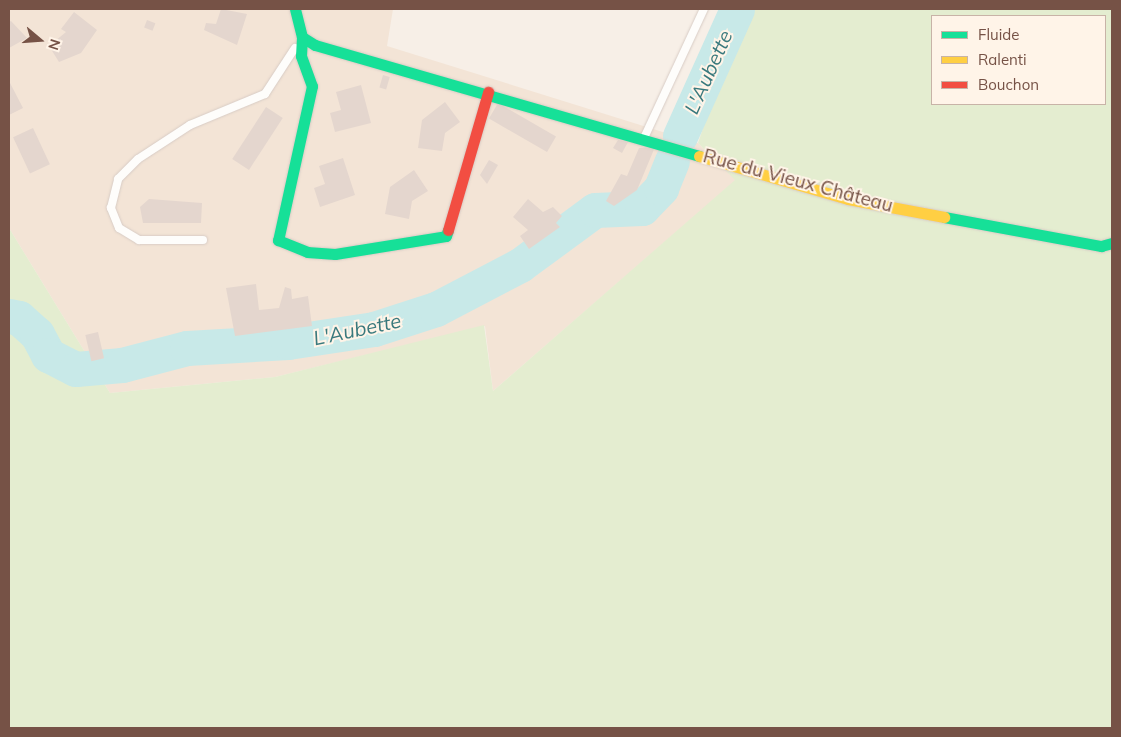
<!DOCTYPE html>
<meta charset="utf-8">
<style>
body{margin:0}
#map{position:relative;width:1121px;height:737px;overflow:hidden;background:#f7efe7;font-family:Mulish,sans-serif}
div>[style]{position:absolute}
.residential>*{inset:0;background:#f3e4d6}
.green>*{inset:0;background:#e4edd0}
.river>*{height:35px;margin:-17.5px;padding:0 17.5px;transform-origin:17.5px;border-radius:17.5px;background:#c8e9e8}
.building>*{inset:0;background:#e4d6ce;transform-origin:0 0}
.roads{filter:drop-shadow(0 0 1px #d8ccc5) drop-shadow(0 0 1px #d8ccc5)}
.lane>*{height:8px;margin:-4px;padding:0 4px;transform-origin:4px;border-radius:4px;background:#fefdfb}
.fast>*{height:11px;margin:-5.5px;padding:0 5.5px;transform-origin:5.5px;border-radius:5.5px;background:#16e098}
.slow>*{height:11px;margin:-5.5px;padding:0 5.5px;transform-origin:5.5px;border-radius:5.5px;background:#ffcf43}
.jam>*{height:11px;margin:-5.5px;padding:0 5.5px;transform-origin:5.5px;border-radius:5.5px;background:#f24e42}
span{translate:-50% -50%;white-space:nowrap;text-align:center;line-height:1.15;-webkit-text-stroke:4px #fff4e8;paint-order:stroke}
.street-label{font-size:19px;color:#765246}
.water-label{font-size:20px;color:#39797d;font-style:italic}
.frame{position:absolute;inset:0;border:10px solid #765246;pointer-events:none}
.legend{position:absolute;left:931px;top:15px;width:175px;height:90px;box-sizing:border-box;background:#fff4e8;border:1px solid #c8b3a7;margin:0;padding:6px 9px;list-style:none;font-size:15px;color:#765246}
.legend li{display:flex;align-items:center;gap:10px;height:25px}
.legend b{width:25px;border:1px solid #c8b3a7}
.north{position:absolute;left:15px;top:15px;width:50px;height:50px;-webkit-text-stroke:4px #fff4e8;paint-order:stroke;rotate:108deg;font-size:14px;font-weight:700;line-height:20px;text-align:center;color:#765246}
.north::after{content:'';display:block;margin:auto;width:18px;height:22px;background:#765246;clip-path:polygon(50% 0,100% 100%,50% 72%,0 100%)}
</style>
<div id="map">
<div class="residential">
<div style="clip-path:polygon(9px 9px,393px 9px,387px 46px,698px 143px,736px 180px,493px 391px,485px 326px,275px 377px,110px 393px,9px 228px)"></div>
</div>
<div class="green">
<div style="clip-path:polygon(evenodd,751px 9px,1112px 9px,1112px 728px,9px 728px,9px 228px,110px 393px,275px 377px,484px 325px,493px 391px,735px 180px,698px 143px,729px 52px,751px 9px,932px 16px,1105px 16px,1105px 104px,932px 104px,932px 16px)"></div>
</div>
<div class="river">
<div style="left:680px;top:136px;width:139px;rotate:-65.8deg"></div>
<div style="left:9px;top:316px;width:10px;rotate:11deg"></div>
<div style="left:19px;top:318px;width:24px;rotate:42deg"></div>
<div style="left:37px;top:334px;width:24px;rotate:62deg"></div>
<div style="left:48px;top:355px;width:31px;rotate:27deg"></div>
<div style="left:76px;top:369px;width:46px;rotate:-5deg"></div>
<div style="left:122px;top:365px;width:67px;rotate:-14.7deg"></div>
<div style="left:187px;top:348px;width:101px;rotate:-3.4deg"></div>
<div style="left:288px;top:342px;width:87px;rotate:-8.6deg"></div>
<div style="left:374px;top:329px;width:65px;rotate:-17.9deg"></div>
<div style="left:436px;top:309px;width:95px;rotate:-27.6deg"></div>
<div style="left:520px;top:265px;width:93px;rotate:-36.3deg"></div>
<div style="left:595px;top:210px;width:47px;rotate:-2.4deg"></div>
<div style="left:642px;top:208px;width:28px;rotate:-46deg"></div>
<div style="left:661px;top:188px;width:29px;rotate:-68deg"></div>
</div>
<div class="building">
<div style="clip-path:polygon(221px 9px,247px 14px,237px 45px,204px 30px,206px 23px,216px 24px)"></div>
<div style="clip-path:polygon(74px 12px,97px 30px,81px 53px,59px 62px,49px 46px,66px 32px,61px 29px)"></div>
<div style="left:147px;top:20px;width:9px;height:8px;rotate:21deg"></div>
<div style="clip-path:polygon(11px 21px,27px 38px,9px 48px,9px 22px)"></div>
<div style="left:383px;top:75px;width:7px;height:13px;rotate:16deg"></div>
<div style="clip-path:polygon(9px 81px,23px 108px,9px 115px)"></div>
<div style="clip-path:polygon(361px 85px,371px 123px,335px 132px,330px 113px,341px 110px,336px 92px)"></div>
<div style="clip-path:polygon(445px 102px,460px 122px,445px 133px,442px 151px,418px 148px,422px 120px)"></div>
<div style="left:498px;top:103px;width:67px;height:18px;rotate:30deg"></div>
<div style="left:266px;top:107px;width:20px;height:62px;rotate:33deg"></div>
<div style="left:33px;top:128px;width:40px;height:22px;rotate:65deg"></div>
<div style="clip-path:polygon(618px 140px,628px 142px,622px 153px,613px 148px)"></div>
<div style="clip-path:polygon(655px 147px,637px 190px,614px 206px,606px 201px,621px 174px,627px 176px,639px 148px)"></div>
<div style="clip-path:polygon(343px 158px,355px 195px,320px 207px,314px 188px,325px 184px,319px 166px)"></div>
<div style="clip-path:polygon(489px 160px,498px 165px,487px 184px,480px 175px)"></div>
<div style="clip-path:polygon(414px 170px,428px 191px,412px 201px,409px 219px,385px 214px,390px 187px)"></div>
<div style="clip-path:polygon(149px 199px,202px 203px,201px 223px,143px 223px,140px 207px)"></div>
<div style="clip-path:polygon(528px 199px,543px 212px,553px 207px,562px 216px,556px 223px,560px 227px,529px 249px,520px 236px,528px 230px,513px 217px)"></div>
<div style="clip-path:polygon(256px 284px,259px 310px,279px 308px,285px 287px,291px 289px,292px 299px,308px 296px,312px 326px,235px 336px,226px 288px)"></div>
<div style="left:98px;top:332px;width:27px;height:13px;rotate:77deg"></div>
</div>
<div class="roads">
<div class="lane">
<div style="left:644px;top:138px;width:142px;rotate:-65.1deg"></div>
<div style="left:203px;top:240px;width:64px;rotate:180deg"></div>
<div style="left:139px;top:240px;width:23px;rotate:-149deg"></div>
<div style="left:119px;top:228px;width:22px;rotate:-112deg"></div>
<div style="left:111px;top:208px;width:30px;rotate:-76deg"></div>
<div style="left:118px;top:179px;width:28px;rotate:-45deg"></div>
<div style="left:138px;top:159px;width:62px;rotate:-33.2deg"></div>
<div style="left:190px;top:125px;width:81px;rotate:-22.5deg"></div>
<div style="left:265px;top:94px;width:55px;rotate:-56.9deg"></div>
</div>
<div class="fast">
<div style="left:295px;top:9px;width:29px;rotate:76deg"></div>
<div style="left:302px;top:37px;width:15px;rotate:32deg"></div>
<div style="left:315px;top:45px;width:400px;rotate:16.1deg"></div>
<div style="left:302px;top:37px;width:19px;rotate:93deg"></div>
<div style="left:301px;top:56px;width:32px;rotate:70deg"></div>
<div style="left:312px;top:86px;width:158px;rotate:102.4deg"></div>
<div style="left:278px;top:240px;width:31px;rotate:22deg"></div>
<div style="left:307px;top:252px;width:28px;rotate:4deg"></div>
<div style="left:335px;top:254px;width:112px;rotate:-9.2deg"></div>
<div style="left:446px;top:236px;width:6px;rotate:-72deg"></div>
<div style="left:944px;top:217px;width:160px;rotate:10.5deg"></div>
<div style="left:1101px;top:246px;width:11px;rotate:-15deg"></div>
</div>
<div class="slow">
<div style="left:699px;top:156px;width:155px;rotate:16.1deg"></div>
<div style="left:848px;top:199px;width:98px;rotate:10.6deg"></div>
</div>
<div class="jam">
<div style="left:448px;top:230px;width:144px;rotate:-73.8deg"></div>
</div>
</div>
<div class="street-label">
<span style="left:798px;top:181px;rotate:15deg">Rue du Vieux Château</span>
</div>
<div class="water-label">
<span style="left:708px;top:72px;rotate:-66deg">L'Aubette</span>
<span style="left:357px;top:329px;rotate:-12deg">L'Aubette</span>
</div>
<div class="frame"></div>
<ul class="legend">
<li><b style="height:6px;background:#16e098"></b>Fluide</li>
<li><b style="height:6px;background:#ffcf43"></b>Ralenti</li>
<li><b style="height:6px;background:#f24e42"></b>Bouchon</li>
</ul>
<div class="north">N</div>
</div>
